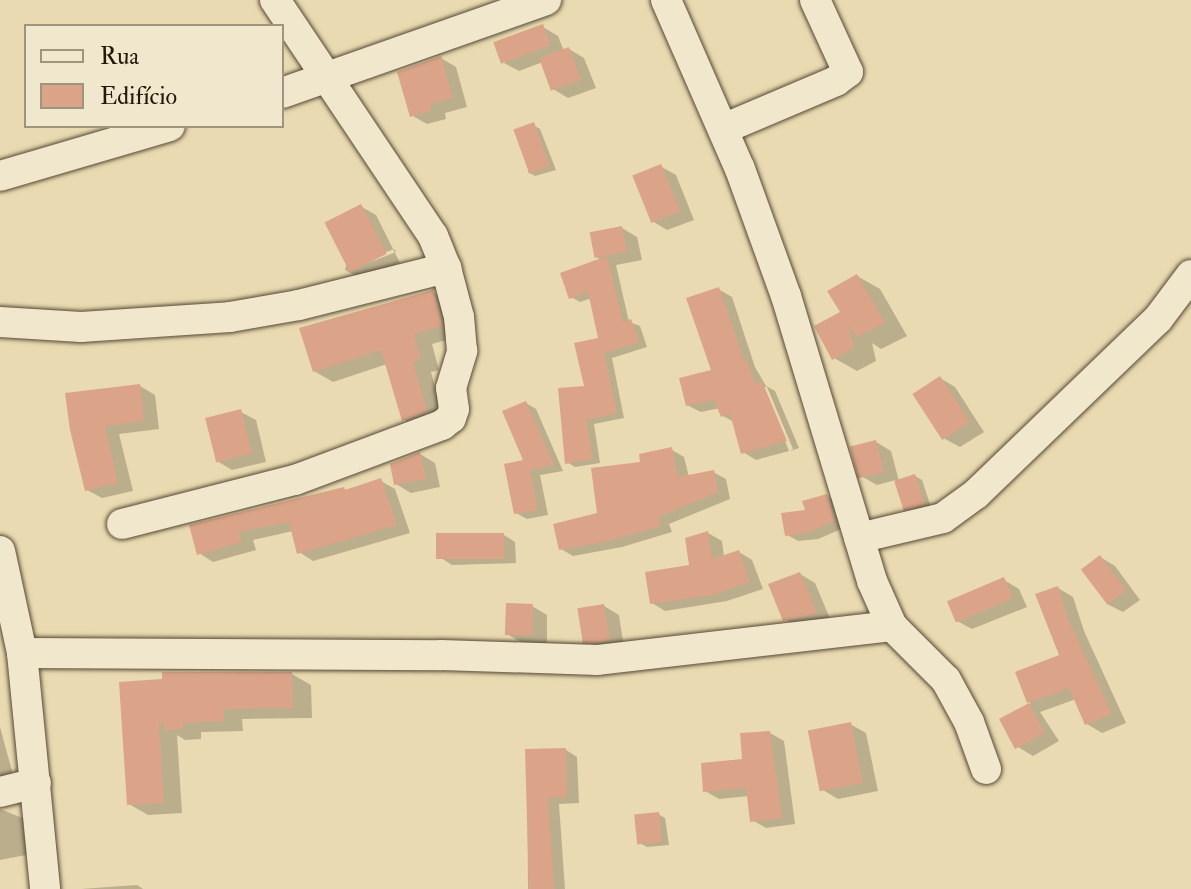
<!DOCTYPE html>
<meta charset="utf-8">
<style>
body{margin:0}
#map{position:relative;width:1191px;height:889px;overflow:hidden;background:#e9dab1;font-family:"IM FELL Double Pica",serif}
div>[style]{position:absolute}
.shadow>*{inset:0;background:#0003}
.building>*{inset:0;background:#dba489;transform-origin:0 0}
.roads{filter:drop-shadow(0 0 2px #554834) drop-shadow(0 0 2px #554834)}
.street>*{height:30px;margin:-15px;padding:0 15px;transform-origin:15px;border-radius:15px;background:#f1e7cc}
span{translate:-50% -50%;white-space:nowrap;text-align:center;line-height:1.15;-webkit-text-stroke:6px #f1e7cc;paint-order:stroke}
.legend{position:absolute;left:24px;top:24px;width:260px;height:104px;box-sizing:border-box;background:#f1e7cc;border:2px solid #9f947f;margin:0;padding:10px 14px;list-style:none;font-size:24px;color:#24170b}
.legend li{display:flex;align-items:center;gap:16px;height:40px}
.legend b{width:40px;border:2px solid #9f947f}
</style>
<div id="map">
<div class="shadow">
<div style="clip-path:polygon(543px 27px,558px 36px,564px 51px,569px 49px,584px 58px,596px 88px,568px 98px,553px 89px,543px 62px,519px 71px,504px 63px)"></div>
<div style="clip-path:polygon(441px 58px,456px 67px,467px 107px,445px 113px,446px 119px,427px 124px,411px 115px)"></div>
<div style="clip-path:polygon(533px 125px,540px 129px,556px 170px,535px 176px,528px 172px)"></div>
<div style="clip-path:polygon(660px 166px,676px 175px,694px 220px,667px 230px,652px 221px)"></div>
<div style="clip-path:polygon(evenodd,360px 206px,376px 215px,400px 263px,360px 278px,345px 270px,360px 206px,394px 249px,396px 252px,353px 269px,353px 265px,394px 249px)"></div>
<div style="clip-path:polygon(622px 228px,637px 237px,642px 260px,616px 265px,629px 322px,640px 326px,647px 347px,612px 358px,624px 418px,594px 424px,600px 463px,575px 467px,567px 462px,601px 339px,592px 298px,580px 302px,571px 297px,602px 260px,596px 257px)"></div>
<div style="clip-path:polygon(857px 276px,880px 289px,907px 336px,881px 349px,872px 343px,876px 361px,857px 371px,834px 358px,843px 312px)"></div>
<div style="clip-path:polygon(718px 289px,732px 297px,755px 367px,766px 386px,775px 391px,799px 448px,790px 451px,793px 449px,767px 387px,763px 387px,789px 451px,756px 460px,743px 452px,734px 422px,723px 416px,720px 408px,701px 412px,687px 405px,714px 372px)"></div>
<div style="clip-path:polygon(433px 292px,452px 303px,460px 336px,432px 344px,439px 370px,431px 372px,445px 422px,422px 430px,403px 419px,387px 364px,333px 382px,314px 371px)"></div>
<div style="clip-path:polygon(940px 378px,955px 387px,984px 432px,960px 447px,945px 439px)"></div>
<div style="clip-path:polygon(140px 386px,155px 395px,159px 429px,119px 434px,133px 491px,102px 498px,87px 490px,72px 429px)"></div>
<div style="clip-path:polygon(526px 403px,536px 409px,563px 471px,540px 475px,548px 515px,527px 519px,516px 513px,526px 462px)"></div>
<div style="clip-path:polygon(241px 412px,256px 420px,266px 462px,232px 470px,217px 461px)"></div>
<div style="clip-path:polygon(876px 442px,891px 451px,899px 481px,915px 476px,922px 480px,931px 507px,912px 512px,905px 508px,896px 480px,877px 485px,861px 476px)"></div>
<div style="clip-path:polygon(672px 450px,684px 457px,689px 477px,713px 472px,726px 479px,730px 499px,669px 524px,672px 532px,622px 547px,573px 556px,561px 549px,599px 515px,643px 464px)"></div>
<div style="clip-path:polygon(420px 454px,435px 463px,440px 487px,411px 493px,396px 484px)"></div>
<div style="clip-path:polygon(381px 481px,395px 489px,410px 533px,313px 561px,299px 552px,293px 531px,253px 540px,256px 550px,213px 562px,199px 553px,192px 527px)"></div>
<div style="clip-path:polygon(827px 496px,838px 503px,846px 527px,818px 539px,798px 541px,786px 534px)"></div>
<div style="clip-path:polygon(708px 533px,722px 541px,724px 557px,739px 552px,752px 560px,763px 589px,727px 601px,665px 611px,652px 603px,691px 566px)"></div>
<div style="clip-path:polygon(504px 535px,515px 542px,516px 563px,452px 565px,441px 558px)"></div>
<div style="clip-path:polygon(1100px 557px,1115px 566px,1140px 600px,1123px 612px,1107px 604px)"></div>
<div style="clip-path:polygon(800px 574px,815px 583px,831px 621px,800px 628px,784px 619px)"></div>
<div style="clip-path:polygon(1004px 580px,1019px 589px,1027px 607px,972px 629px,957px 621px)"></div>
<div style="clip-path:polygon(1058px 588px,1073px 597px,1084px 631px,1126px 723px,1102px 733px,1087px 724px,1076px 699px,1040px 712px,1059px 741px,1033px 756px,1018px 747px,1002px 719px,1031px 703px,1028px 702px,1061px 656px)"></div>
<div style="clip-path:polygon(532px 606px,547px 615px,547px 643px,522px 643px,507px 634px)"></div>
<div style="clip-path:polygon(604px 606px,619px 615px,624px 648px,600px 649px,584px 640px)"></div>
<div style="clip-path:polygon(292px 674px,311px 685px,312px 718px,242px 719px,243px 731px,201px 732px,201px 739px,185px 740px,177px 735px,182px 813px,148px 815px,129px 804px,121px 684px)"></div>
<div style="clip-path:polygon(850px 724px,866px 733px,878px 791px,838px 799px,823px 790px)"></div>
<div style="clip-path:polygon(0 727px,15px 782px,0 795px)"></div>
<div style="clip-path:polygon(770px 733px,784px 741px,795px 824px,766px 828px,752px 820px,749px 796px,719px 799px,705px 791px,744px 761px)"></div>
<div style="clip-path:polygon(566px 750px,577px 757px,579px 803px,559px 804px,565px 889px,528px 889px,527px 751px)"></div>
<div style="clip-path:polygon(0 809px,25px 819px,31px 854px,0 860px)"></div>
<div style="clip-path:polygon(658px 814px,665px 818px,669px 845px,647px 847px,640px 843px)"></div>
<div style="clip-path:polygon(137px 885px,143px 889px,81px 889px)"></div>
</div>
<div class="building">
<div style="left:543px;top:24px;width:23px;height:53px;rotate:70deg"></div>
<div style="left:569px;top:47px;width:35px;height:32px;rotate:70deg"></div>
<div style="clip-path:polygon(441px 56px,453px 98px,430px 104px,432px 110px,410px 117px,397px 72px)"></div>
<div style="left:534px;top:122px;width:47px;height:22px;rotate:70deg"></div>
<div style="left:661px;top:164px;width:51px;height:31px;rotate:68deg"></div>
<div style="left:361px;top:204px;width:56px;height:41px;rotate:63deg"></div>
<div style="left:622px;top:226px;width:26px;height:33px;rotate:79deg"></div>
<div style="clip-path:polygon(607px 256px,623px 322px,631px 319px,639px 342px,604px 353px,617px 413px,586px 420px,593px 459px,565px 464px,558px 388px,584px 386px,574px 343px,598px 338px,588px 292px,569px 299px,560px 273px)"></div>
<div style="clip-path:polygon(857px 274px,885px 323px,857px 337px,848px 324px,854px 348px,832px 360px,814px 326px,840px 312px,827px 291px)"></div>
<div style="clip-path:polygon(719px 287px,744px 361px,747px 360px,756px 384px,762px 381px,787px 441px,741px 454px,730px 414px,721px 417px,714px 400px,686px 406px,679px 378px,711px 370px,686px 298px)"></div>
<div style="clip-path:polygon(433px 290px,442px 326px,414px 334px,421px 359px,413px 362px,427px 411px,402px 421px,381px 350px,313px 372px,299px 328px)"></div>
<div style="left:940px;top:376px;width:55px;height:33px;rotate:57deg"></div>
<div style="clip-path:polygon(140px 384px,144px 421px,105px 426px,118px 483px,85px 491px,70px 430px,65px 393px)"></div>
<div style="clip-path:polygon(526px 401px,554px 465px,530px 470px,538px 510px,514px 514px,504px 464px,523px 460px,502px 411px)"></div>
<div style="left:241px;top:409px;width:46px;height:37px;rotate:76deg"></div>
<div style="left:876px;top:440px;width:33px;height:27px;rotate:76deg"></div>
<div style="clip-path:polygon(672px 447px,678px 477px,714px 470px,718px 492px,658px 517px,661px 526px,609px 541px,559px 550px,553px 524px,597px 513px,591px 468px,640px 462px,639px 454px)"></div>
<div style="clip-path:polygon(420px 452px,426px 479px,394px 485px,390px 464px)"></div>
<div style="left:915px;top:474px;width:32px;height:22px;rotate:72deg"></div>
<div style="clip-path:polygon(381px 478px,397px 525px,297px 554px,289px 522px,239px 532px,242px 542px,197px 555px,189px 525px,344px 487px,345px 490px)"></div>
<div style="clip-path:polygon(827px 494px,835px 521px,806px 533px,785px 536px,781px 513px,805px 510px,802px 501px)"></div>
<div style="clip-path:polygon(708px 531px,712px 559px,739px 550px,750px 582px,712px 595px,650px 604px,645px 572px,689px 565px,685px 538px)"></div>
<div style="left:436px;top:533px;width:68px;height:26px"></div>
<div style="left:1100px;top:555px;width:44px;height:24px;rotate:53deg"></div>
<div style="clip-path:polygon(800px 572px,817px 613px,783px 621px,768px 584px)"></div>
<div style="left:1004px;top:577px;width:23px;height:62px;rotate:67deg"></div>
<div style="clip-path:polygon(1058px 586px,1069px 621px,1112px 714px,1085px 725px,1069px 688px,1027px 703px,1015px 672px,1059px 655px,1035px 594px)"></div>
<div style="left:506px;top:603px;width:27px;height:32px;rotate:2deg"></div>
<div style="left:604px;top:604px;width:37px;height:27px;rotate:81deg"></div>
<div style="clip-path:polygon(162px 672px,292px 672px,293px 708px,224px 709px,224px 721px,183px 723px,183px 729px,164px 730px,164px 723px,159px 723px,164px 803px,127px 805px,119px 682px,162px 679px)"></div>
<div style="left:1029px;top:703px;width:34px;height:34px;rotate:62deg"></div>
<div style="left:851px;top:722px;width:62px;height:44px;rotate:79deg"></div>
<div style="clip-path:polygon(770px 731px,782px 818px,750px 822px,746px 788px,703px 792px,701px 763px,742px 759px,740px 733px)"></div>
<div style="clip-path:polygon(566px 748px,567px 797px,548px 798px,554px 889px,529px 889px,525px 749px)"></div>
<div style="left:659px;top:812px;width:30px;height:25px;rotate:84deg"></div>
</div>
<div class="roads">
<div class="street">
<div style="left:666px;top:0;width:184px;rotate:66.4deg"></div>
<div style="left:740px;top:169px;width:135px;rotate:70.1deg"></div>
<div style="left:786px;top:296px;width:298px;rotate:73.2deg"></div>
<div style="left:872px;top:581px;width:49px;rotate:66deg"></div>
<div style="left:892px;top:626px;width:76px;rotate:45deg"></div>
<div style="left:946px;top:680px;width:48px;rotate:61.3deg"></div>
<div style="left:969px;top:722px;width:50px;rotate:70.1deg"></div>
<div style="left:282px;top:93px;width:280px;rotate:-19.4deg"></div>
<div style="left:723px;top:129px;width:123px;rotate:-23deg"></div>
<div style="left:836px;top:81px;width:15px;rotate:-37deg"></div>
<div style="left:848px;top:72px;width:79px;rotate:-114.6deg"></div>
<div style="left:0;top:176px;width:177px;rotate:-16.4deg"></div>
<div style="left:0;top:322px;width:81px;rotate:3.5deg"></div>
<div style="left:81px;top:327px;width:149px;rotate:-3.8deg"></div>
<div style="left:230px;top:317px;width:70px;rotate:-9.9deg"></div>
<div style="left:299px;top:305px;width:152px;rotate:-14.1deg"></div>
<div style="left:122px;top:524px;width:179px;rotate:-14.3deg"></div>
<div style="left:295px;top:480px;width:157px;rotate:-20.5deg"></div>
<div style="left:442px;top:425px;width:11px;rotate:-38deg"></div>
<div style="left:451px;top:418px;width:9px;rotate:-72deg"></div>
<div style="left:454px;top:409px;width:21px;rotate:-98deg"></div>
<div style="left:451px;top:388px;width:39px;rotate:-73deg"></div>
<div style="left:462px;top:351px;width:34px;rotate:-95deg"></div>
<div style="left:459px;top:317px;width:51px;rotate:-104.9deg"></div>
<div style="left:446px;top:268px;width:35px;rotate:-112deg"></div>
<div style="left:433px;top:236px;width:284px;rotate:-123.8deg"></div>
<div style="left:859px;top:538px;width:86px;rotate:-13.4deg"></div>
<div style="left:943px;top:518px;width:41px;rotate:-36deg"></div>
<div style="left:976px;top:494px;width:252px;rotate:-43.9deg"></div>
<div style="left:1158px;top:319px;width:55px;rotate:-53.1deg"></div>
<div style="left:0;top:551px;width:104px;rotate:77.8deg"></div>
<div style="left:22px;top:653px;width:237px;rotate:84.4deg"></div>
<div style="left:22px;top:653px;width:419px;rotate:0.3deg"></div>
<div style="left:441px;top:655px;width:157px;rotate:1.8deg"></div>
<div style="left:598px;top:660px;width:296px;rotate:-6.6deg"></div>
<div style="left:0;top:792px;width:37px;rotate:-14deg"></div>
</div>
</div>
<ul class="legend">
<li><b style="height:10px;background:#f1e7cc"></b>Rua</li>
<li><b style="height:22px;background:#dba489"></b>Edifício</li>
</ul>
</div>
